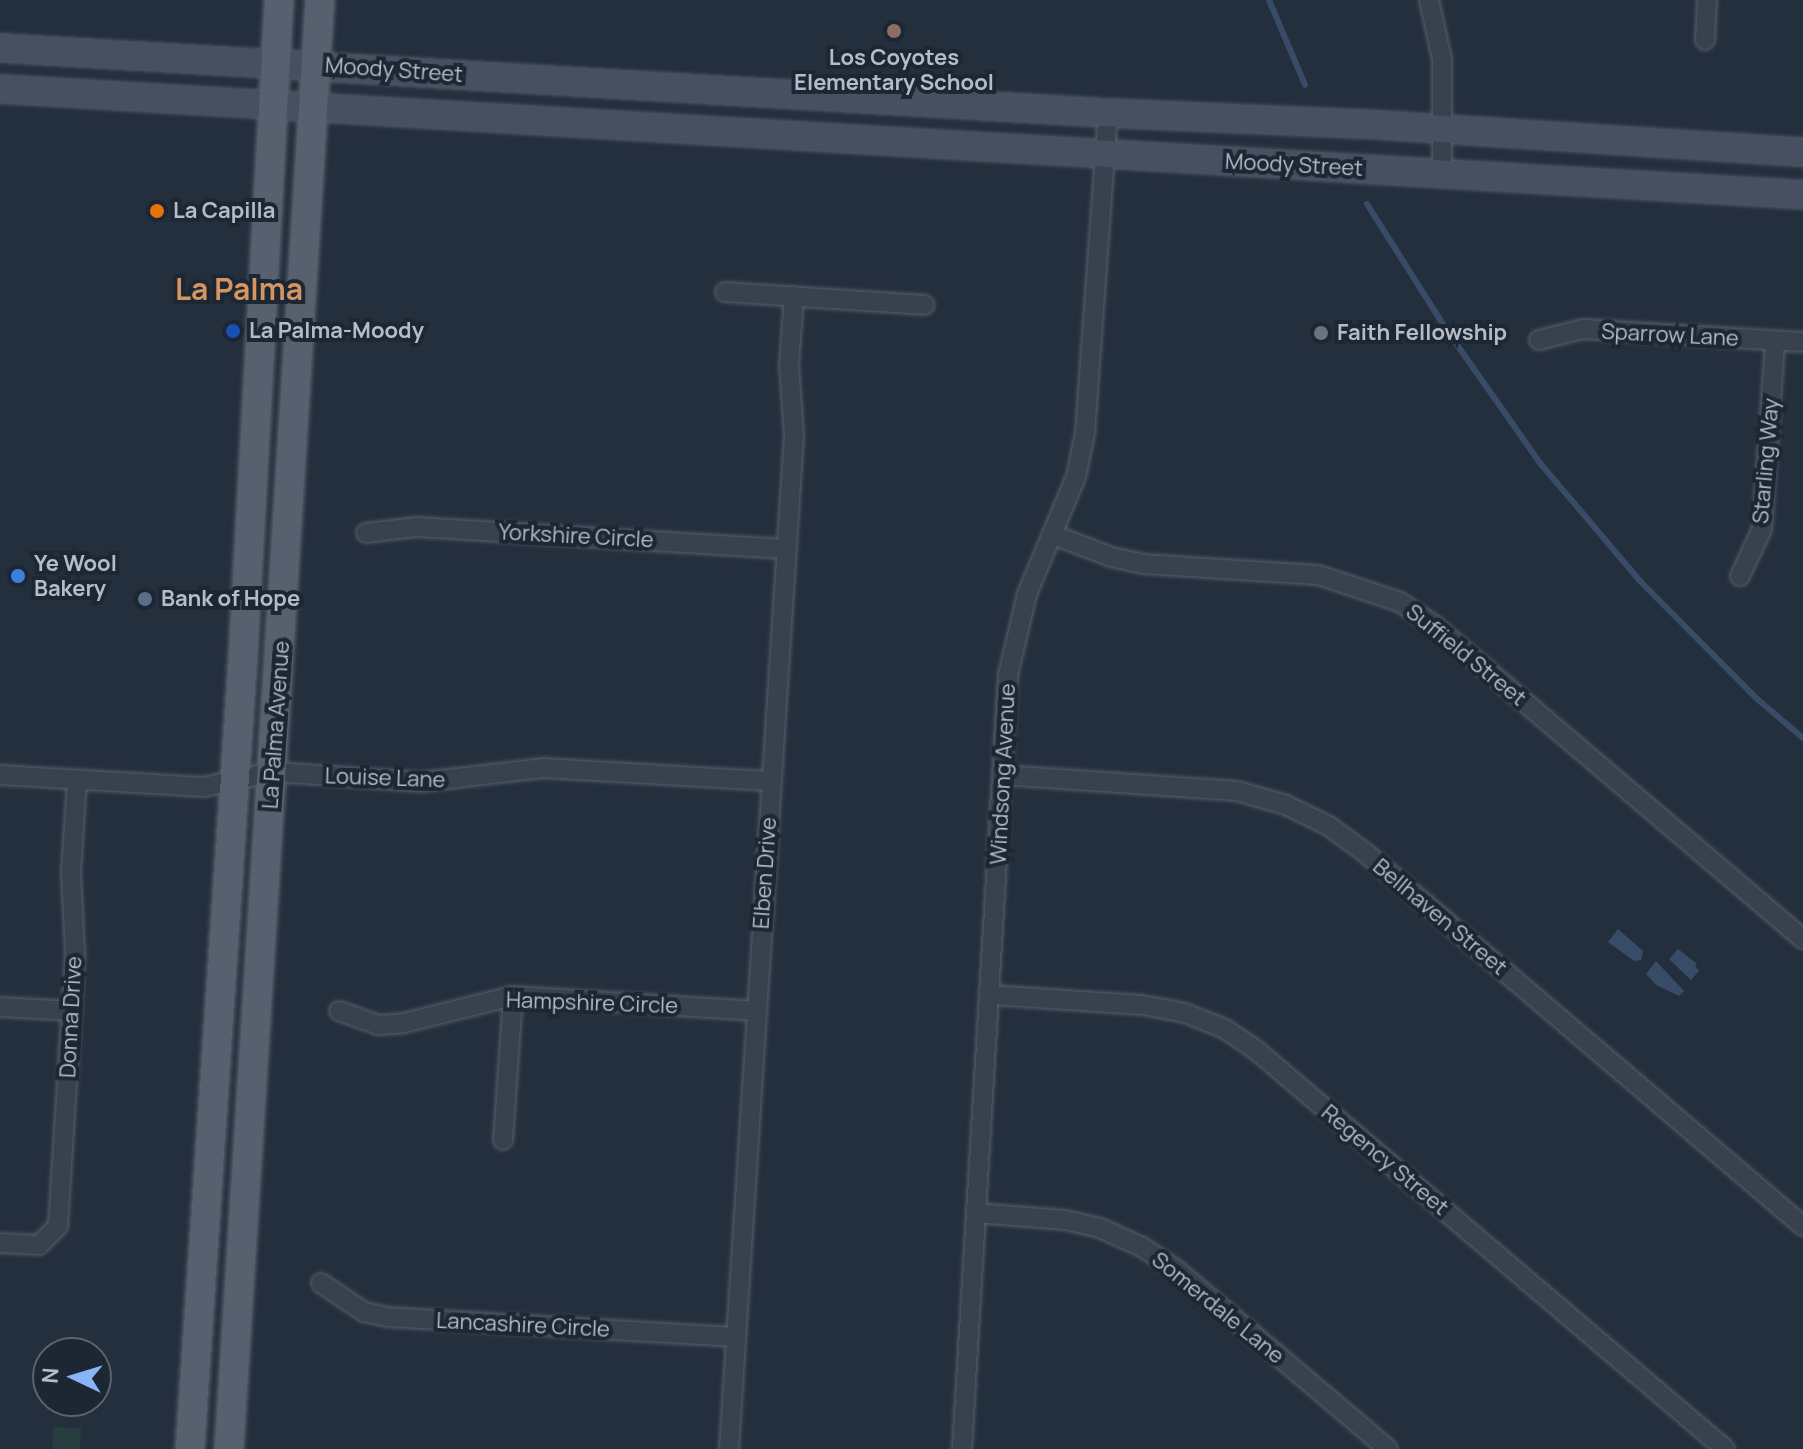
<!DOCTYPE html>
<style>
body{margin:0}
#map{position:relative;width:1803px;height:1449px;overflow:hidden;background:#242f3e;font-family:Manrope,sans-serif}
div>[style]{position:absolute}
.green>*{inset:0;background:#263c3f;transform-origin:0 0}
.water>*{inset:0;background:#394c67}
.stream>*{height:6px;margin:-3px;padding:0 3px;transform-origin:3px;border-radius:3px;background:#394c67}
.roads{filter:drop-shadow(0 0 2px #565f6c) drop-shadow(0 0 2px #565f6c)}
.minor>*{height:18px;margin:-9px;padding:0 9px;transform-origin:9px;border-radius:9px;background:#38414e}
.secondary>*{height:26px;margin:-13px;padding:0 13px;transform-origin:13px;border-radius:13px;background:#465061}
.primary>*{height:28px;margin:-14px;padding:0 14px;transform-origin:14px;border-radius:14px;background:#56606e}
.dots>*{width:22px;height:22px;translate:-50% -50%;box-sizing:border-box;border:4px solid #1d2633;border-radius:50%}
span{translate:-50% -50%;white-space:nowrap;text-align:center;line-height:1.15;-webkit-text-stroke:8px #1d2633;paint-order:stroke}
.poi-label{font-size:22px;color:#b4bcc9;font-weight:700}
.left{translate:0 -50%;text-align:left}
.street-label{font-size:22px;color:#b4bcc9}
.district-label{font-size:30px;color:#d59563;font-weight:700}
.north{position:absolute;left:32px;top:1337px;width:80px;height:80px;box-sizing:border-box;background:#1d2633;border:2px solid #59626f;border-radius:50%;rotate:274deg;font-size:22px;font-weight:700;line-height:32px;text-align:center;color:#b4bcc9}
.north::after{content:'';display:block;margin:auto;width:28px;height:36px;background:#8ab4f8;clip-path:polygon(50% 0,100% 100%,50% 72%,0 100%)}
</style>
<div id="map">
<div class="green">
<div style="left:53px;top:1427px;width:28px;height:22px;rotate:2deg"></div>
</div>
<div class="water">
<div style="clip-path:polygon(1618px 929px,1643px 951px,1641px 960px,1634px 961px,1608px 942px)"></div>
<div style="clip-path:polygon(1678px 949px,1697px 964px,1695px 966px,1699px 971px,1691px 980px,1669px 959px)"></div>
<div style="clip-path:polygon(1656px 961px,1684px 991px,1679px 996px,1656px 985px,1646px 974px)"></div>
</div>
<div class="stream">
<div style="left:1269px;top:0;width:92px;rotate:67deg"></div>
<div style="left:1367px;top:204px;width:151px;rotate:57.7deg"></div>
<div style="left:1448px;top:332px;width:160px;rotate:54.9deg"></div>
<div style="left:1540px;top:463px;width:155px;rotate:49.7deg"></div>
<div style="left:1640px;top:581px;width:165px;rotate:45.2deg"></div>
<div style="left:1756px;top:698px;width:62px;rotate:40.4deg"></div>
</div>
<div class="roads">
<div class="minor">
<div style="left:1429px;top:0;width:60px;rotate:77.6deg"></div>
<div style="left:1442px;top:59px;width:114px;rotate:90deg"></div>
<div style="left:1705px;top:40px;width:40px;rotate:-87.1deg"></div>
<div style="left:725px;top:292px;width:200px;rotate:3.7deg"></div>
<div style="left:1539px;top:340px;width:45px;rotate:-14deg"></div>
<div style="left:1583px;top:329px;width:220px;rotate:3.4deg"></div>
<div style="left:366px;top:533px;width:50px;rotate:-6.8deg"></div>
<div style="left:416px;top:527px;width:371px;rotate:3.4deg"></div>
<div style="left:1054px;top:535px;width:61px;rotate:21.1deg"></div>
<div style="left:1111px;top:557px;width:33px;rotate:12deg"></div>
<div style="left:1143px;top:564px;width:175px;rotate:3.6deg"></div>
<div style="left:1318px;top:575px;width:86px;rotate:18.2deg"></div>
<div style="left:1400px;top:602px;width:41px;rotate:34.1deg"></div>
<div style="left:1434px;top:625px;width:485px;rotate:40.4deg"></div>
<div style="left:1740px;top:576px;width:52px;rotate:-64.9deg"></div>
<div style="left:1762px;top:529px;width:188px;rotate:-86deg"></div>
<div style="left:0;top:775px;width:204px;rotate:3.4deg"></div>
<div style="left:204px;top:787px;width:71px;rotate:-12.3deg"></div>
<div style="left:273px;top:772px;width:149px;rotate:3.8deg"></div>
<div style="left:422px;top:782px;width:122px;rotate:-6.6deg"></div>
<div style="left:543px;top:768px;width:228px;rotate:3.3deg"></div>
<div style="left:1002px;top:775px;width:236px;rotate:3.9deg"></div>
<div style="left:1237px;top:791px;width:51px;rotate:15.9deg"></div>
<div style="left:1286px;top:805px;width:48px;rotate:26deg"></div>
<div style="left:1329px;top:826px;width:49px;rotate:36.6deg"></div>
<div style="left:1368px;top:855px;width:572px;rotate:40.46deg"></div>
<div style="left:991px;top:995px;width:151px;rotate:3.8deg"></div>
<div style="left:1142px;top:1005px;width:44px;rotate:10.5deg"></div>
<div style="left:1185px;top:1013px;width:43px;rotate:21.8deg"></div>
<div style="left:1225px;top:1029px;width:37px;rotate:34deg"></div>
<div style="left:1256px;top:1050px;width:616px;rotate:40.39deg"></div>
<div style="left:0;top:1007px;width:72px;rotate:3.2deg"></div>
<div style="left:339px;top:1011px;width:41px;rotate:19.7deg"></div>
<div style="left:378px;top:1025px;width:26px;rotate:-4deg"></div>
<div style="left:404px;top:1023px;width:112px;rotate:-13.9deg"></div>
<div style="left:513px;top:996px;width:242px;rotate:3.5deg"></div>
<div style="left:503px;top:1140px;width:144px;rotate:-86deg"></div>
<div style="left:976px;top:1213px;width:89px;rotate:4.5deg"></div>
<div style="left:1065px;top:1220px;width:36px;rotate:13deg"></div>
<div style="left:1100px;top:1228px;width:46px;rotate:24.3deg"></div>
<div style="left:1142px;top:1247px;width:43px;rotate:33.7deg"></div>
<div style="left:1178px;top:1271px;width:275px;rotate:40.3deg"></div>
<div style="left:0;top:1243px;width:39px;rotate:3deg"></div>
<div style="left:39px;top:1245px;width:27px;rotate:-45deg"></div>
<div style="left:58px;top:1226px;width:275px;rotate:-86.4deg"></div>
<div style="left:75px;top:952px;width:80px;rotate:-92.9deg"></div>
<div style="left:71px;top:872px;width:92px;rotate:-86.3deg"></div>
<div style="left:321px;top:1283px;width:52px;rotate:34deg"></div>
<div style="left:364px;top:1312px;width:24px;rotate:12deg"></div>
<div style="left:387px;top:1317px;width:349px;rotate:3.3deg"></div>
<div style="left:729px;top:1449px;width:1016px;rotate:-86.33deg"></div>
<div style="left:794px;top:435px;width:69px;rotate:-94.1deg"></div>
<div style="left:789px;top:366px;width:70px;rotate:-85.9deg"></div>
<div style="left:962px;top:1449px;width:775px;rotate:-86.6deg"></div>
<div style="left:1008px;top:675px;width:83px;rotate:-76.8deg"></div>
<div style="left:1027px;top:594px;width:127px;rotate:-67.3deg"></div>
<div style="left:1076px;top:477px;width:45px;rotate:-78.4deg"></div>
<div style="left:1085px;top:433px;width:321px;rotate:-85.9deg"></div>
</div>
<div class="secondary">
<div style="left:0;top:48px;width:1110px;rotate:3.36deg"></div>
<div style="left:1108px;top:113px;width:257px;rotate:2.5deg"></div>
<div style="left:1365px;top:124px;width:439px;rotate:3.7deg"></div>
<div style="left:0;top:89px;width:1806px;rotate:3.36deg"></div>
</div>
<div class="primary">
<div style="left:190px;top:1449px;width:794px;rotate:-86.17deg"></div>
<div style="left:243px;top:657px;width:658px;rotate:-86.86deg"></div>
<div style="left:229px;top:1449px;width:1452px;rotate:-86.41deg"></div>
</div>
</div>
<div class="dots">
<div style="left:894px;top:31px;background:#8d6e63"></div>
<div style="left:157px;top:211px;background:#e8710a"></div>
<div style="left:233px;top:331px;background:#1a4fb4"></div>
<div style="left:1321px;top:333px;background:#6b7280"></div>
<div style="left:18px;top:576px;background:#3f7fe0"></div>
<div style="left:145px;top:599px;background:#5c6f8a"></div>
</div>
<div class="poi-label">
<span style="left:894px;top:70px">Los Coyotes<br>Elementary School</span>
<span class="left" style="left:173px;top:211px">La Capilla</span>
<span class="left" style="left:249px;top:331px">La Palma-Moody</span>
<span class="left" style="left:1337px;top:333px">Faith Fellowship</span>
<span class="left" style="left:34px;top:576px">Ye Wool<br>Bakery</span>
<span class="left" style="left:161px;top:599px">Bank of Hope</span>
</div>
<div class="street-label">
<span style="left:394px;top:70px;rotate:4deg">Moody Street</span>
<span style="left:1294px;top:165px;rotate:3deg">Moody Street</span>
<span style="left:1670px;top:335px;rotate:3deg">Sparrow Lane</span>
<span style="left:1766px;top:461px;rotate:-85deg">Starling Way</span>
<span style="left:576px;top:536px;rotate:3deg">Yorkshire Circle</span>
<span style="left:1466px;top:655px;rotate:39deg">Suffield Street</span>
<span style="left:276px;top:725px;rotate:-86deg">La Palma Avenue</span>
<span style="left:1003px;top:774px;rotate:-87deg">Windsong Avenue</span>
<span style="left:385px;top:778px;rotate:2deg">Louise Lane</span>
<span style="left:765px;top:873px;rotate:-86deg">Elben Drive</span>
<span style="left:1440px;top:917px;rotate:40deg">Bellhaven Street</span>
<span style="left:592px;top:1003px;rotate:2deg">Hampshire Circle</span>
<span style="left:71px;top:1017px;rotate:-87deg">Donna Drive</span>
<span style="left:1385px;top:1160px;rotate:40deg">Regency Street</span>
<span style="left:1218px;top:1308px;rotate:39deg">Somerdale Lane</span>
<span style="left:523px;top:1325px;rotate:3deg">Lancashire Circle</span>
</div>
<div class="district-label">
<span style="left:239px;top:289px">La Palma</span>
</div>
<div class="north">N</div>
</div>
